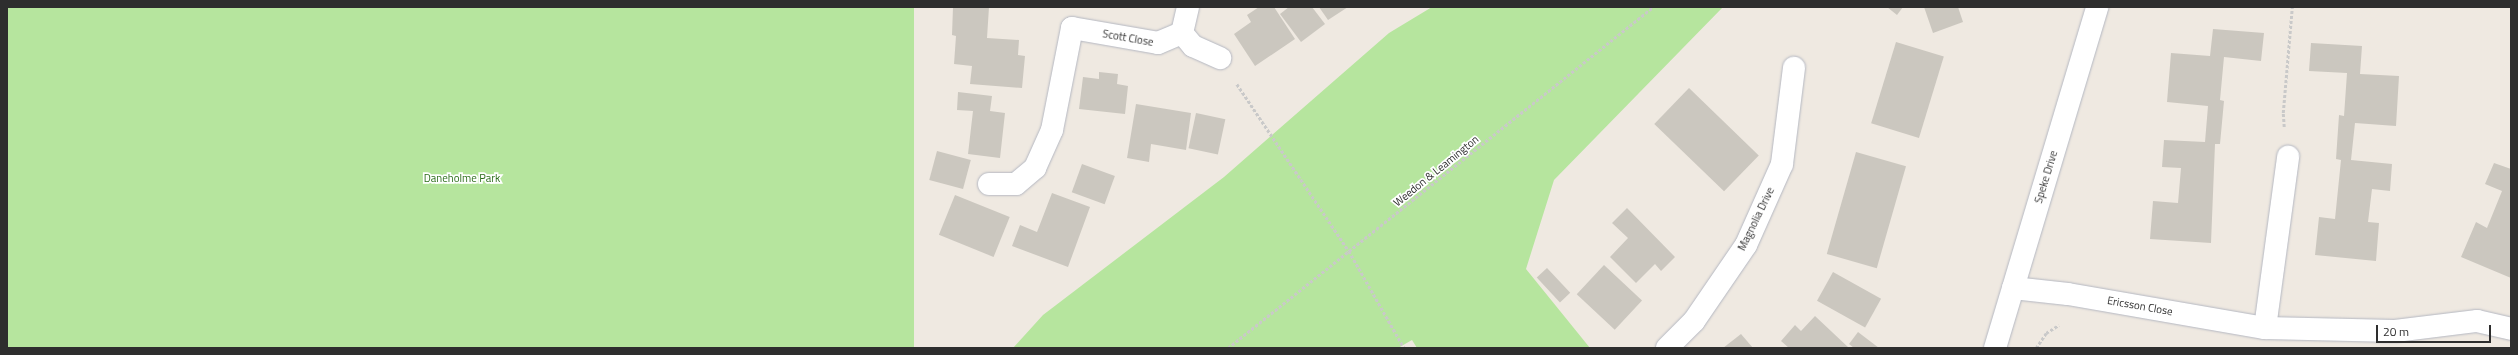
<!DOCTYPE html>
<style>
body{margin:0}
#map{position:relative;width:2518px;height:355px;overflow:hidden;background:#efe9e1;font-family:"Titillium Web",sans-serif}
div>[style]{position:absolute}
.green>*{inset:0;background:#b6e59e;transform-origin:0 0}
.building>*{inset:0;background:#cbc7bf;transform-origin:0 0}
.path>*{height:2.5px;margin-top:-1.25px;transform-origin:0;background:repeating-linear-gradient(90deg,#c9c9c9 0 3px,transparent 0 5px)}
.roads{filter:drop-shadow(0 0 1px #b4b7c1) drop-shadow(0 0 1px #b4b7c1)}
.minor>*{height:22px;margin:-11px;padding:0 11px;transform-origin:11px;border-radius:11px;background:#fff}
span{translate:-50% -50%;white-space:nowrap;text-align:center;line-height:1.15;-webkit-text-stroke:3.5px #fff;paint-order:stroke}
.street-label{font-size:11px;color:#2e2e2e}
.park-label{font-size:11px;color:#2c6e1b}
.frame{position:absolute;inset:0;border:8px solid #2e2e2e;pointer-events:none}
.scale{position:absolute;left:2376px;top:325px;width:115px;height:18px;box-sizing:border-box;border:2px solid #2e2e2e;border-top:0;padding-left:5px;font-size:12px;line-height:14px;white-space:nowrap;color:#2e2e2e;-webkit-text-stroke:3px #fff;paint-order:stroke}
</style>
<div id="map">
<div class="green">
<div style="left:7px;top:7px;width:907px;height:341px"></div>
<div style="clip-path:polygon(1432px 7px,1723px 7px,1554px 180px,1526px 269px,1590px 348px,1417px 348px,1412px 340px,1398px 348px,1013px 348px,1043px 315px,1224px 177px,1389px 33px)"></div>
</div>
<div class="building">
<div style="clip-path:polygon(953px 7px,989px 7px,987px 38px,1019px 40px,1018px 55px,1025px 56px,1022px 88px,970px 84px,972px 66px,954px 64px,956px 36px,952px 35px)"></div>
<div style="clip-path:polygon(1259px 7px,1274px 7px,1295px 39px,1255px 66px,1234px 34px,1251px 22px,1247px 15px)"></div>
<div style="clip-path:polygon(1289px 7px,1312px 7px,1325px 24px,1301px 42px,1280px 14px)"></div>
<div style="clip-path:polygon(1319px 7px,1348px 7px,1328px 20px)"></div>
<div style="clip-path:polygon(1887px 7px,1903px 7px,1897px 15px)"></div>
<div style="clip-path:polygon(1924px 7px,1958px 7px,1963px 22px,1933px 33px)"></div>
<div style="clip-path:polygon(2213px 29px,2264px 33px,2261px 61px,2224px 57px,2220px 100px,2224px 101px,2220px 144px,2215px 144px,2211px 243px,2150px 239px,2153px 201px,2178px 203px,2181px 168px,2162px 167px,2164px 140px,2205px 142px,2208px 106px,2167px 102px,2171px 53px,2210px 56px)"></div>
<div style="left:1896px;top:42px;width:50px;height:85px;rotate:17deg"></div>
<div style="clip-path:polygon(2311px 43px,2362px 46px,2360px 74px,2399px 76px,2396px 126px,2355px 123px,2351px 160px,2392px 164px,2390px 191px,2372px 189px,2368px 222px,2379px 223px,2376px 261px,2315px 255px,2319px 217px,2335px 219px,2341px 160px,2336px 159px,2339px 115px,2344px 116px,2347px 73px,2309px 71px)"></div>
<div style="clip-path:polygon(1099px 72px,1118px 74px,1117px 84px,1128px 86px,1125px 114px,1079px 109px,1083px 77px,1099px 79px)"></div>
<div style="left:1689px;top:88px;width:97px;height:50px;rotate:44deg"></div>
<div style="clip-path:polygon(958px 92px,992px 96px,990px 111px,1005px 113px,1000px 158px,968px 154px,973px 111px,957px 110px)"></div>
<div style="clip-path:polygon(1136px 104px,1191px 113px,1186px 150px,1151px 144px,1149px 162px,1127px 158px)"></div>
<div style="left:1196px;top:113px;width:30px;height:36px;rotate:12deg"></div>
<div style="left:937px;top:151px;width:35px;height:30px;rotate:15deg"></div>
<div style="left:1856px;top:152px;width:52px;height:106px;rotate:16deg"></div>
<div style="clip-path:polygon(2494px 163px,2511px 169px,2511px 278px,2461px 257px,2476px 222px,2487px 228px,2502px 191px,2485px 184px)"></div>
<div style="left:1082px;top:164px;width:35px;height:30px;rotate:20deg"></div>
<div style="clip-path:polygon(1052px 193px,1090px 207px,1068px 267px,1012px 246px,1020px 225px,1037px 232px)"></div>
<div style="left:955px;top:195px;width:59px;height:43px;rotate:22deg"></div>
<div style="clip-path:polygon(1627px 208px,1675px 257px,1661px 271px,1655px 264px,1636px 283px,1610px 257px,1628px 238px,1612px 223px)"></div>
<div style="left:1604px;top:265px;width:52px;height:40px;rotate:43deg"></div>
<div style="left:1547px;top:268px;width:34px;height:14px;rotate:47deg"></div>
<div style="left:1833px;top:272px;width:55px;height:33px;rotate:29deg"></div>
<div style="clip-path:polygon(1815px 316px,1849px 348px,1789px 348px,1781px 341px,1795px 325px,1801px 331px)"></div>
<div style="clip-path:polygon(1858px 332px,1879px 348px,1854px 348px,1849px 344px)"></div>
<div style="clip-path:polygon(1741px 334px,1753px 348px,1723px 348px)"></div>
</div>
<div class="path">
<div style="left:1237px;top:84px;width:201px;rotate:56.2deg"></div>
<div style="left:1349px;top:251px;width:112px;rotate:60.4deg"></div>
<div style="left:2284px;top:127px;width:14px;rotate:-94deg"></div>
<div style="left:2283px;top:113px;width:106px;rotate:-85.1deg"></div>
<div style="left:1228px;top:348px;width:545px;rotate:-38.74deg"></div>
<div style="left:2036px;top:348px;width:18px;rotate:-56deg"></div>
<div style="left:2046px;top:333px;width:15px;rotate:-32deg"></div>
</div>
<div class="roads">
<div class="minor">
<div style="left:1182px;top:33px;width:17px;rotate:50deg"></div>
<div style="left:1193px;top:46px;width:30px;rotate:24deg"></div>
<div style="left:989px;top:184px;width:27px"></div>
<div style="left:1016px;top:184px;width:25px;rotate:-40deg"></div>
<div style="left:1035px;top:168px;width:42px;rotate:-65.9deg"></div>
<div style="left:1052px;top:130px;width:104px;rotate:-78.9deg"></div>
<div style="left:1072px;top:28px;width:87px;rotate:9.9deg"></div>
<div style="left:1158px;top:43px;width:26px;rotate:-23deg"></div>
<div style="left:1182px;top:33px;width:27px;rotate:-77deg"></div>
<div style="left:2013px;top:288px;width:55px;rotate:6.2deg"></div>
<div style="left:2068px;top:294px;width:200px;rotate:9.8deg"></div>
<div style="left:2265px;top:328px;width:130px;rotate:1.3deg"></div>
<div style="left:2395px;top:331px;width:83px;rotate:-7deg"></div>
<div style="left:2477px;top:321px;width:35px;rotate:13deg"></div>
<div style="left:2265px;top:328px;width:173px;rotate:-82.3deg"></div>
<div style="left:1667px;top:348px;width:38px;rotate:-45deg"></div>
<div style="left:1694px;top:321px;width:92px;rotate:-55.6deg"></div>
<div style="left:1746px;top:245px;width:89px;rotate:-66deg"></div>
<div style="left:1782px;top:164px;width:97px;rotate:-82.9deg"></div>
<div style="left:1995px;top:348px;width:356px;rotate:-73.3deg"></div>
</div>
</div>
<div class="street-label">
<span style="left:1128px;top:38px;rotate:10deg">Scott Close</span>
<span style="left:1436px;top:171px;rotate:-39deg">Weedon &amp; Leamington</span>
<span style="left:2046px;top:177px;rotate:-73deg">Speke Drive</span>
<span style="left:1756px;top:219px;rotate:-64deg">Magnolia Drive</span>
<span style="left:2140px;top:306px;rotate:10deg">Ericsson Close</span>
</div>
<div class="park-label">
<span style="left:462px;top:178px">Daneholme Park</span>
</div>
<div class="frame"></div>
<div class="scale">20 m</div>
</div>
